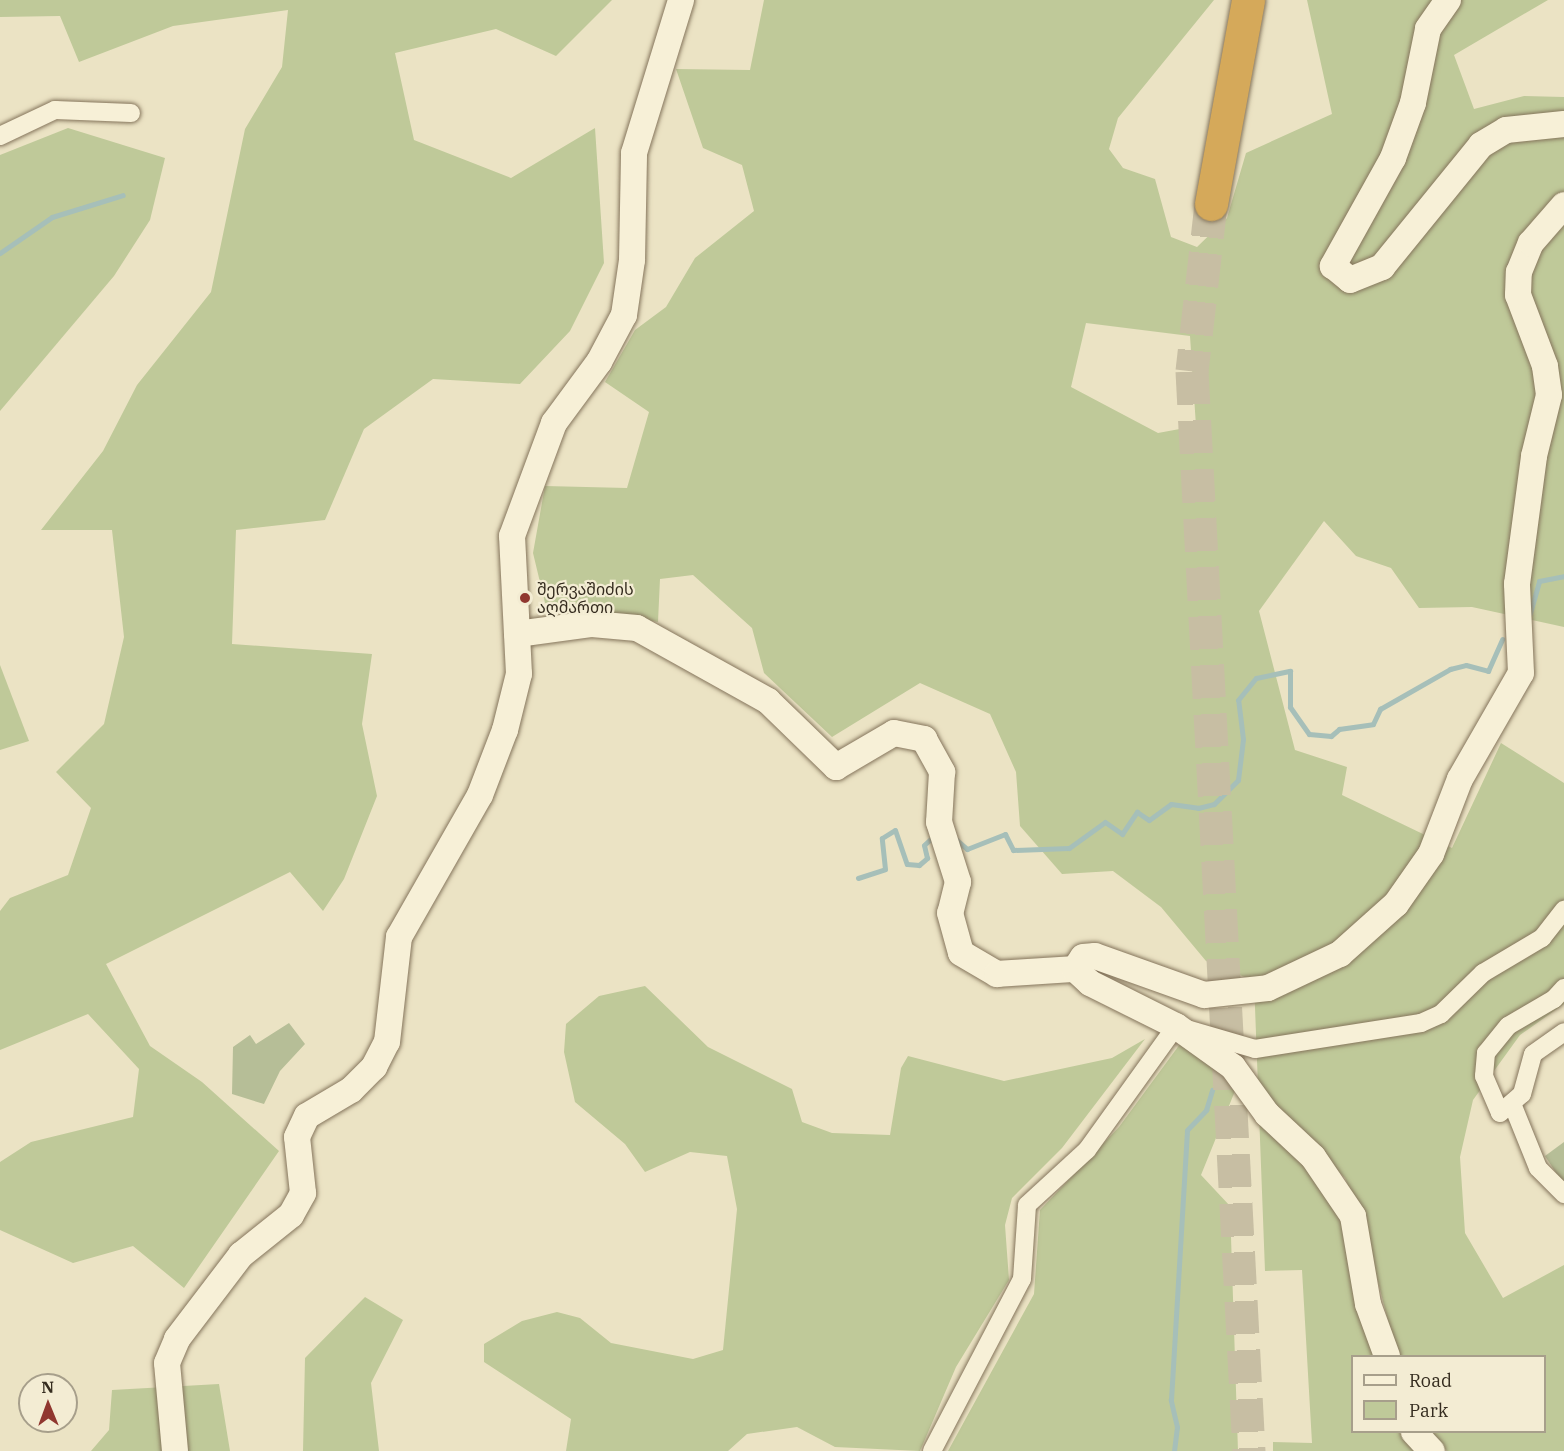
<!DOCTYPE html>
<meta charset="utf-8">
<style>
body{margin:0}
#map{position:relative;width:1564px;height:1451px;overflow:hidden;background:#ebe3c4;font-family:"IBM Plex Serif","Noto Sans Georgian",serif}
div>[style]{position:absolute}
.green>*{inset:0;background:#bfc999}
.cemetery>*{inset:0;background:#b6be97}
.stream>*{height:5px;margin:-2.5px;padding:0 2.5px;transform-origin:2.5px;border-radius:2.5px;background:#a6bfb9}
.highway-tunnel>*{height:33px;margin-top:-16.5px;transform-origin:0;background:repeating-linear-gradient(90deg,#c7bea3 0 33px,transparent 0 49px)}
.roads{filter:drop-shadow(0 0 2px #85755c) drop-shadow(0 0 2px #85755c)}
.street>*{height:18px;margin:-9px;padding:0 9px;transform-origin:9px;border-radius:9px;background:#f7f0d7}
.secondary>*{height:26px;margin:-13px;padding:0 13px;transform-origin:13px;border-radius:13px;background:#f7f0d7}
.highway>*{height:33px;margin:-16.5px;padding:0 16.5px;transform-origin:16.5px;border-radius:16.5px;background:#d5a95a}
.dots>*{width:16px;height:16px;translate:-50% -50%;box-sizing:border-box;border:3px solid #f3ecd3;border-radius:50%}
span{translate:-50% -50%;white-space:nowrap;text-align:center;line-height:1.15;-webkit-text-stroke:4.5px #f3ecd3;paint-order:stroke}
.poi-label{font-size:16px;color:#352c1f}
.left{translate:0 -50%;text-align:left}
.legend{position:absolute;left:1351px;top:1355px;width:195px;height:78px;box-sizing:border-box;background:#f3ecd3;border:2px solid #a79f8b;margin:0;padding:8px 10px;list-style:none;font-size:18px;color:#352c1f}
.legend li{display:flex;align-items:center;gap:12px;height:30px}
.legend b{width:30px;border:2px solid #a79f8b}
.north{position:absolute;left:18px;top:1373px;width:60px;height:60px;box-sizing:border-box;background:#f3ecd3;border:2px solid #a79f8b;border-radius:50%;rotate:359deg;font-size:16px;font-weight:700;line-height:24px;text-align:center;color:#352c1f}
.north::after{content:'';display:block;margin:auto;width:21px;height:27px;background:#90372f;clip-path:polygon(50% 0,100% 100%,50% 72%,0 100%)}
</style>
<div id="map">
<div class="green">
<div style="clip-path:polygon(0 0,612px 0,556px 56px,496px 29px,395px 53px,414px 140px,511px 178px,595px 128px,604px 263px,570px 331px,520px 384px,433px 379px,364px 429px,325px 520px,236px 530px,232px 644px,372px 654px,362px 724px,377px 796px,344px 879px,323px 911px,290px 872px,106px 964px,150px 1046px,202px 1082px,279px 1151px,184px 1288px,133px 1246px,73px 1263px,0 1230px,0 1162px,31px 1142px,133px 1117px,139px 1069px,88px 1014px,0 1050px,0 911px,10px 898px,68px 875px,91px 808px,56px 772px,104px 724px,124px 637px,112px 530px,41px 530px,103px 451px,137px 385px,211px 292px,245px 129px,282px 67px,288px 10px,173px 26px,79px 62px,60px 16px,0 17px)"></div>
<div style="clip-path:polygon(evenodd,764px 0,1214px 0,1118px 118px,1109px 149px,1123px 168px,1155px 179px,1171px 237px,1197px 247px,1227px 218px,1246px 153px,1332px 114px,1307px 0,1548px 0,1454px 55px,1474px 109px,1524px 96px,1564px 97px,1564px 627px,1472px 607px,1419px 608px,1391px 568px,1356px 556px,1324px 521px,1259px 611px,1295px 750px,1347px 767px,1342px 795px,1452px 848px,1501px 743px,1564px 783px,1564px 1004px,1520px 1035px,1473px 1100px,1460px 1157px,1465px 1233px,1503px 1298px,1564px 1265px,1564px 1451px,1447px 1451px,1425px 1432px,1544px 1432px,1544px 1356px,1397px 1356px,1362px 1219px,1345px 1178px,1277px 1111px,1331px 1182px,1382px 1356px,1352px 1356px,1352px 1432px,1406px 1432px,1422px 1451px,1273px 1451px,1273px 1442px,1312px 1443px,1302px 1270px,1265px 1271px,1254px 981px,1206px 961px,1161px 907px,1113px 871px,1062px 874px,1020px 826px,1016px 772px,990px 714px,920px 683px,832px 737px,764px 673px,752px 628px,693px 575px,660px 579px,658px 622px,545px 603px,533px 553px,545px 486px,627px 488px,649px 412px,605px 382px,635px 330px,666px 307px,695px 258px,754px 211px,742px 165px,703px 148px,676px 69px,750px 70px,764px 0,1086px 323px,1190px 336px,1196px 426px,1158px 433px,1071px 387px,1086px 323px)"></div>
<div style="clip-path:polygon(68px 128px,165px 158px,150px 220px,114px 276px,0 411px,0 155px)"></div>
<div style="clip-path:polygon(0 665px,29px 741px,0 750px)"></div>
<div style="clip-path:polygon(645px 986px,708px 1047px,792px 1089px,802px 1122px,832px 1133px,890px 1135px,901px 1068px,908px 1056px,1004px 1081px,1112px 1058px,1145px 1039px,1062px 1148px,1012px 1198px,1005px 1225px,1009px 1280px,956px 1367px,920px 1451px,835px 1447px,797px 1427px,747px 1434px,728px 1451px,566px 1451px,571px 1419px,484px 1362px,484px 1344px,522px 1321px,557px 1312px,580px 1318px,611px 1343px,693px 1359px,723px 1350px,737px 1209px,727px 1156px,690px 1152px,645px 1172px,625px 1144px,575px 1102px,564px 1052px,566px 1024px,599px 996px)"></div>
<div style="clip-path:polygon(1183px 1040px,1235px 1091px,1201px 1175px,1230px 1206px,1238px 1451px,948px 1451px,1034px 1294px,1040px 1210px,1119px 1127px)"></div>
<div style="clip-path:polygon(365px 1297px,403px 1320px,371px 1383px,379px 1451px,303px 1451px,305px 1358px)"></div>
<div style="clip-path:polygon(219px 1384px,230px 1451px,91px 1451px,109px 1430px,112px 1390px)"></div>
</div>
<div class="cemetery">
<div style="clip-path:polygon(289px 1023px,305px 1044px,280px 1071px,264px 1104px,232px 1094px,233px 1047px,250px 1035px,256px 1044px)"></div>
<div style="clip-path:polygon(1564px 1142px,1564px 1185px,1545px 1156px)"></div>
</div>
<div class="stream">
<div style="left:0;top:253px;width:63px;rotate:-34.7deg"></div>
<div style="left:52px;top:217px;width:74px;rotate:-17.2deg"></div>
<div style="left:1530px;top:613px;width:33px;rotate:-74deg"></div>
<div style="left:1539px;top:581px;width:25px;rotate:-11deg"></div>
<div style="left:952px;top:836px;width:20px;rotate:41deg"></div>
<div style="left:967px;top:849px;width:41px;rotate:-21.5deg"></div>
<div style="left:1005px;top:834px;width:18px;rotate:63deg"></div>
<div style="left:1013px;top:850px;width:56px;rotate:-2deg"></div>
<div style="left:1069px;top:848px;width:44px;rotate:-35.8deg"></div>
<div style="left:1105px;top:822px;width:21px;rotate:35deg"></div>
<div style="left:1122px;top:834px;width:27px;rotate:-56deg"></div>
<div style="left:1137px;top:812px;width:14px;rotate:34deg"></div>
<div style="left:1149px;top:820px;width:27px;rotate:-36deg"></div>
<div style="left:1171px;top:804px;width:27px;rotate:8deg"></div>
<div style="left:1198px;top:808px;width:16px;rotate:-14deg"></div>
<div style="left:1214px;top:804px;width:34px;rotate:-45deg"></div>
<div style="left:1238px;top:780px;width:41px;rotate:-83deg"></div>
<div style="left:1243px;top:739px;width:39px;rotate:-97deg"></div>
<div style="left:1238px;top:700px;width:28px;rotate:-51deg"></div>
<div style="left:1256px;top:678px;width:35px;rotate:-12deg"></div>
<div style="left:1290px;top:671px;width:36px;rotate:90deg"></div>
<div style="left:1290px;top:707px;width:33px;rotate:55deg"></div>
<div style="left:1309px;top:734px;width:22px;rotate:5deg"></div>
<div style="left:1331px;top:736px;width:11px;rotate:-41deg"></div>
<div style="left:1339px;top:729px;width:34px;rotate:-8deg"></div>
<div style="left:1373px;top:724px;width:17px;rotate:-65deg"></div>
<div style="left:1380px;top:709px;width:81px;rotate:-29.7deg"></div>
<div style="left:1450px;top:669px;width:16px;rotate:-14deg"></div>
<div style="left:1466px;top:665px;width:23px;rotate:15deg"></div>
<div style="left:1488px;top:671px;width:35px;rotate:-66deg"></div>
<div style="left:858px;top:878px;width:28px;rotate:-18deg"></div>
<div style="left:885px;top:869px;width:31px;rotate:-96deg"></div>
<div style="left:882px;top:838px;width:15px;rotate:-32deg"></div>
<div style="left:895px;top:830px;width:36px;rotate:71deg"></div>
<div style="left:907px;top:864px;width:12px;rotate:5deg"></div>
<div style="left:919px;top:865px;width:11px;rotate:-41deg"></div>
<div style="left:927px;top:858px;width:13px;rotate:-103deg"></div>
<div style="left:924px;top:845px;width:12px;rotate:-42deg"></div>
<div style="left:1174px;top:1451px;width:24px;rotate:-83deg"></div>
<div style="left:1177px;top:1427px;width:28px;rotate:-103deg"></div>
<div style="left:1171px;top:1400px;width:270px;rotate:-86.6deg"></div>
<div style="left:1187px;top:1130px;width:28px;rotate:-46deg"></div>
<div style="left:1206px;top:1110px;width:21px;rotate:-73deg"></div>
</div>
<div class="highway-tunnel">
<div style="left:1211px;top:204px;width:168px;rotate:96.5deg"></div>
<div style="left:1192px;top:371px;width:1082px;rotate:86.98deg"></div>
</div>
<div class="roads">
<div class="street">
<div style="left:0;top:136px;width:61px;rotate:-25.3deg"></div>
<div style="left:55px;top:110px;width:76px;rotate:2.3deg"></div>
<div style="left:1564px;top:988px;width:15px;rotate:132deg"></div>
<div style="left:1554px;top:999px;width:53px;rotate:149.6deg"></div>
<div style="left:1508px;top:1026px;width:35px;rotate:129deg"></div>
<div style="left:1486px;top:1053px;width:23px;rotate:95deg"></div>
<div style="left:1484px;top:1076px;width:40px;rotate:66.6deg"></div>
<div style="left:1500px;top:1113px;width:29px;rotate:-41deg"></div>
<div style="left:1522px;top:1094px;width:41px;rotate:-74.6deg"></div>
<div style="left:1533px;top:1054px;width:38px;rotate:-35deg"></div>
<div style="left:1513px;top:1106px;width:67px;rotate:68deg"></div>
<div style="left:1538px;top:1168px;width:37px;rotate:45deg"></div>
<div style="left:932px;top:1451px;width:194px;rotate:-62.4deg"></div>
<div style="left:1022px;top:1279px;width:74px;rotate:-86.1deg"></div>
<div style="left:1027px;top:1205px;width:81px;rotate:-42.5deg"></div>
<div style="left:1087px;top:1150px;width:153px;rotate:-54.3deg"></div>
<div style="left:1176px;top:1026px;width:82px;rotate:16.2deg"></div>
<div style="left:1255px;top:1049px;width:168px;rotate:-8.9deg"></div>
<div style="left:1421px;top:1023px;width:22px;rotate:-24deg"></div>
<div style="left:1441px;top:1014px;width:59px;rotate:-44.3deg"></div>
<div style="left:1483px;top:973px;width:69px;rotate:-30.7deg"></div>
<div style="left:1542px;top:938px;width:36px;rotate:-52deg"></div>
</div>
<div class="secondary">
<div style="left:1448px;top:0;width:35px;rotate:125deg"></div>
<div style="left:1428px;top:29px;width:76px;rotate:101.5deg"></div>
<div style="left:1413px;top:103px;width:59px;rotate:110deg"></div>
<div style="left:1393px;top:158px;width:124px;rotate:119.1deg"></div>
<div style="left:1333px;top:266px;width:22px;rotate:39deg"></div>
<div style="left:1350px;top:280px;width:35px;rotate:-22deg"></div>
<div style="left:1382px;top:267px;width:157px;rotate:-50.9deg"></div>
<div style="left:1481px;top:145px;width:29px;rotate:-31deg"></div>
<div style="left:1506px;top:130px;width:58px;rotate:-5.9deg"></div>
<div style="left:517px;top:634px;width:76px;rotate:-7.6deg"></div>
<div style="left:592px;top:624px;width:45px;rotate:5.1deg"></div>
<div style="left:637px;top:628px;width:150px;rotate:29.1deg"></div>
<div style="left:768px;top:701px;width:95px;rotate:44.1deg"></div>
<div style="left:836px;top:767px;width:67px;rotate:-30.4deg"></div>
<div style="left:894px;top:733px;width:31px;rotate:11deg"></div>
<div style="left:924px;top:739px;width:38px;rotate:61deg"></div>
<div style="left:942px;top:772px;width:50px;rotate:93.4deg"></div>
<div style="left:939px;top:822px;width:63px;rotate:72.4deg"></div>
<div style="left:958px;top:882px;width:32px;rotate:104deg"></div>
<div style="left:950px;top:913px;width:41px;rotate:74.6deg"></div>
<div style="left:961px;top:953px;width:42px;rotate:30.3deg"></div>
<div style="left:997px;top:974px;width:78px;rotate:-3.7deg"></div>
<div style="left:1387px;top:1356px;width:55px;rotate:-110.1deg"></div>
<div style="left:1368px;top:1304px;width:89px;rotate:-99.7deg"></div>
<div style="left:1353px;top:1216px;width:71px;rotate:-124.1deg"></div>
<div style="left:1313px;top:1157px;width:63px;rotate:-136.9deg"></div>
<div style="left:1267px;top:1114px;width:58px;rotate:-125.9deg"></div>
<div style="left:1233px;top:1067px;width:70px;rotate:-144.3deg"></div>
<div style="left:1176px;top:1026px;width:96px;rotate:-153.4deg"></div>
<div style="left:1090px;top:983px;width:21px;rotate:-137deg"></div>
<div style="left:1075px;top:969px;width:14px;rotate:-56deg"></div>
<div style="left:1083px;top:957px;width:12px;rotate:-5deg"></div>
<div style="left:1095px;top:956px;width:116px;rotate:19.7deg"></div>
<div style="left:1204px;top:995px;width:64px;rotate:-6.2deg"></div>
<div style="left:1268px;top:988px;width:80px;rotate:-25.3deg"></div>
<div style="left:1340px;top:954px;width:75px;rotate:-41.8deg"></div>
<div style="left:1396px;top:904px;width:61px;rotate:-55deg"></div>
<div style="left:1431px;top:854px;width:80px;rotate:-68.9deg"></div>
<div style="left:1460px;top:779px;width:122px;rotate:-60.1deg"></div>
<div style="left:1521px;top:673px;width:89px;rotate:-92.6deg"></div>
<div style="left:1517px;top:584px;width:129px;rotate:-82.4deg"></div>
<div style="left:1534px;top:456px;width:63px;rotate:-76.2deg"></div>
<div style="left:1549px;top:395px;width:29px;rotate:-98deg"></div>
<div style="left:1545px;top:366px;width:76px;rotate:-110.8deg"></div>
<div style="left:1518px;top:295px;width:23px;rotate:-88deg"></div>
<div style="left:1519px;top:272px;width:31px;rotate:-68deg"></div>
<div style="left:1531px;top:243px;width:50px;rotate:-49deg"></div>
<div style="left:1414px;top:1432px;width:26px;rotate:47deg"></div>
<div style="left:175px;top:1451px;width:88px;rotate:-95.2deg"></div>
<div style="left:167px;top:1363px;width:26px;rotate:-67deg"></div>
<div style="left:177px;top:1339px;width:106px;rotate:-52.7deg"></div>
<div style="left:241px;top:1255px;width:64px;rotate:-38.7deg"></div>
<div style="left:291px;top:1215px;width:25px;rotate:-61deg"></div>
<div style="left:303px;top:1193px;width:56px;rotate:-96.1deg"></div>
<div style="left:297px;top:1137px;width:23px;rotate:-65deg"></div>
<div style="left:307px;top:1116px;width:51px;rotate:-30.6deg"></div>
<div style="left:351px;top:1090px;width:33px;rotate:-45deg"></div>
<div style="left:374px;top:1067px;width:28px;rotate:-63deg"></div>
<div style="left:387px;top:1042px;width:106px;rotate:-83.5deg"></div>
<div style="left:399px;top:937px;width:163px;rotate:-60.3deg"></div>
<div style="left:480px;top:795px;width:70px;rotate:-69deg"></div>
<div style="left:505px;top:730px;width:58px;rotate:-76deg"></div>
<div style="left:519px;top:674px;width:138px;rotate:-92.9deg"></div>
<div style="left:512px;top:536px;width:121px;rotate:-69.6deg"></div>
<div style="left:554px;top:423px;width:76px;rotate:-53.6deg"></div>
<div style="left:599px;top:362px;width:53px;rotate:-62deg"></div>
<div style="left:624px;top:315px;width:56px;rotate:-81.7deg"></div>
<div style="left:632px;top:260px;width:107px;rotate:-88.9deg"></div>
<div style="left:634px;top:153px;width:160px;rotate:-72.9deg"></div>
</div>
<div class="highway">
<div style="left:1211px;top:204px;width:207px;rotate:-79.7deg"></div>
</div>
</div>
<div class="dots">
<div style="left:525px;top:598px;background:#90372f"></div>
</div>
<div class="poi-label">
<span class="left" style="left:537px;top:598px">შერვაშიძის<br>აღმართი</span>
</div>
<ul class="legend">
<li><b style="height:8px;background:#f7f0d7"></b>Road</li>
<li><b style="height:16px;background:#bfc999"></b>Park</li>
</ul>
<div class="north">N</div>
</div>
